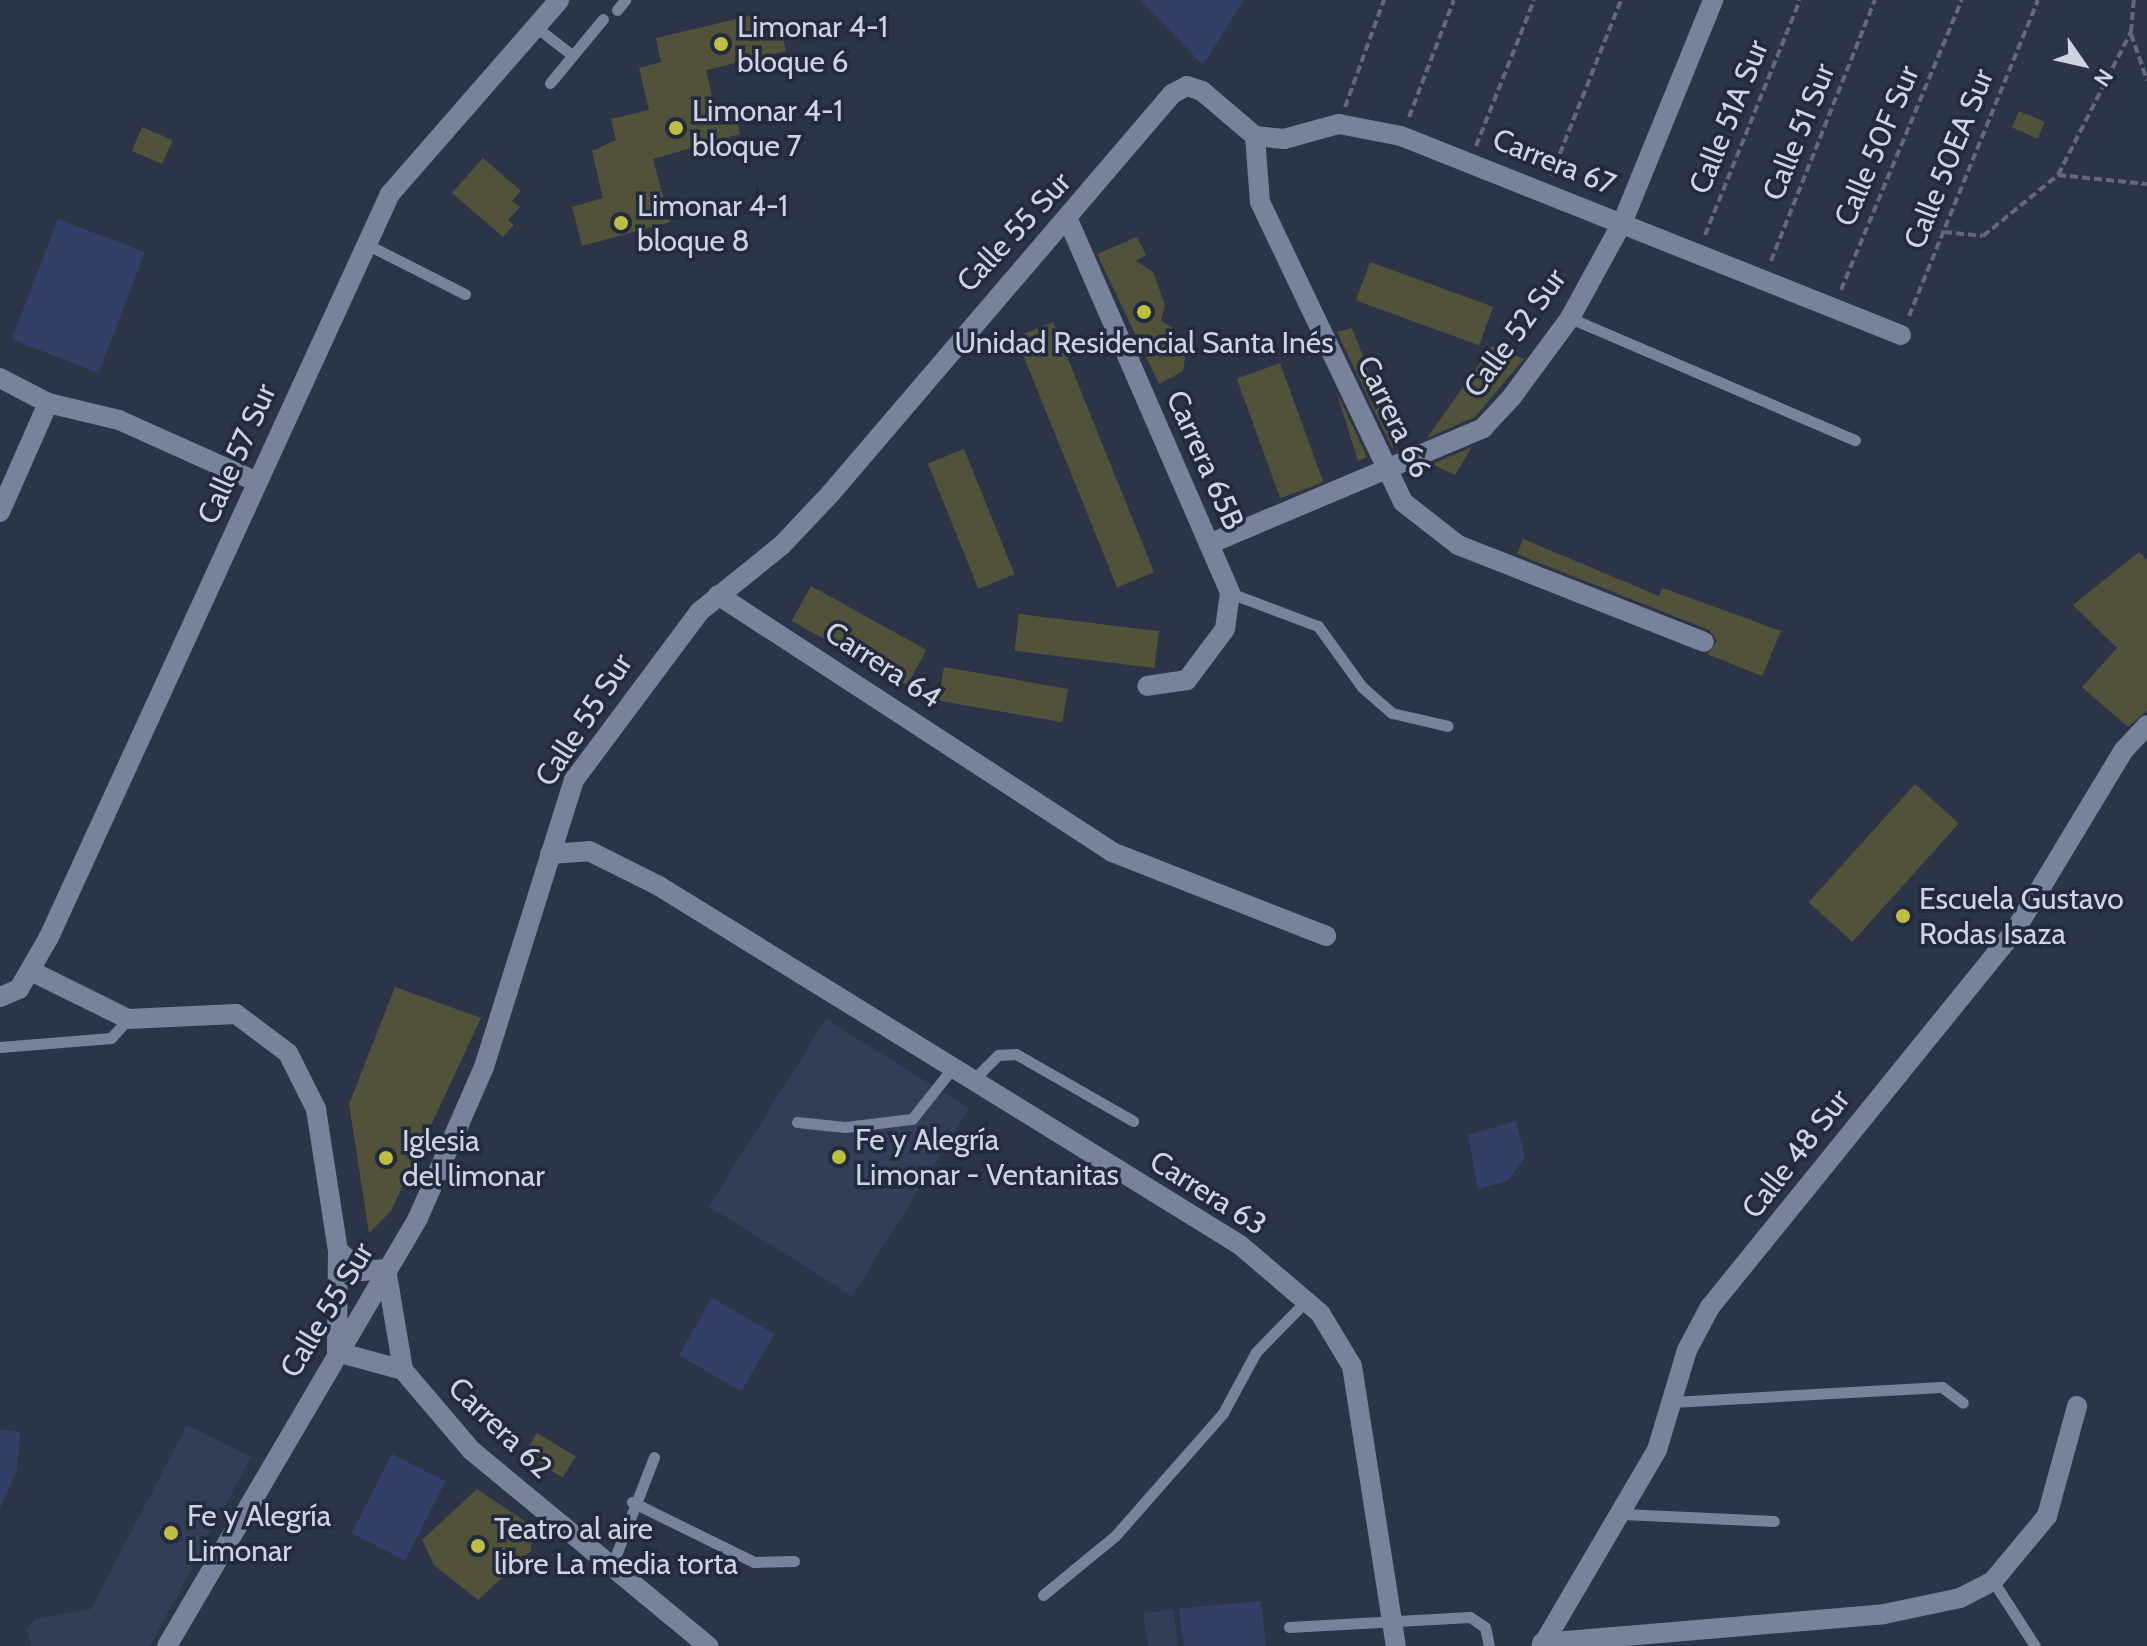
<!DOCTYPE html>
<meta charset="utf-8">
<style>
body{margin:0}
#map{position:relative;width:2147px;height:1646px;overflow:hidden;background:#2c3448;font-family:Cabin,sans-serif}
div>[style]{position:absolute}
.built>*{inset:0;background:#323d57;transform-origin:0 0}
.green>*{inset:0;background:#324067;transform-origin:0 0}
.building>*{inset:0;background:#52523a;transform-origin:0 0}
.path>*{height:4px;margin-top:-2px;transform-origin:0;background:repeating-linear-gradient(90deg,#62697b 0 8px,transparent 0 12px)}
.service>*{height:11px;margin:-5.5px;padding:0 5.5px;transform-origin:5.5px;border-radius:5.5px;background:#78829a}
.minor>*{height:20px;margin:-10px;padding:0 10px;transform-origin:10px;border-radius:10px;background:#78829a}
.dots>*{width:22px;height:22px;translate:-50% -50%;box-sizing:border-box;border:4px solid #222a3d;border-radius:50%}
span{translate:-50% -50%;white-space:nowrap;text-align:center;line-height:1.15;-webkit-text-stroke:7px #222a3d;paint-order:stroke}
.poi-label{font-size:30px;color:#cfd4e1}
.left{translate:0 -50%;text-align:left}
.street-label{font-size:30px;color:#cfd4e1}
.north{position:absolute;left:2043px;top:24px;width:80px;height:80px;-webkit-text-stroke:6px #222a3d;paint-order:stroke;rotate:124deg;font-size:22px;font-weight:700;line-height:32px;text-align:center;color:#cfd4e1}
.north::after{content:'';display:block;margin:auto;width:28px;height:36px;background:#cfd4e1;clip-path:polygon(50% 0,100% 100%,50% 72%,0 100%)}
</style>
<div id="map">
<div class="built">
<div style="left:826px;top:1019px;width:169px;height:221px;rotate:32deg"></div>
<div style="clip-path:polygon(187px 1425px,251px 1457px,150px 1646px,31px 1646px,27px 1630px,36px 1618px,91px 1609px)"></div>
<div style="left:1173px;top:1609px;width:37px;height:30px;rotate:82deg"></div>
</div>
<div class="green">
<div style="clip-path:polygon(1140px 0,1244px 0,1203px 65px)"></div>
<div style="left:58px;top:219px;width:93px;height:129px;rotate:21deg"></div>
<div style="clip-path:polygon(1516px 1121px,1525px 1158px,1507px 1181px,1478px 1189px,1468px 1135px)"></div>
<div style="left:712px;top:1298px;width:72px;height:66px;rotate:30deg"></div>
<div style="clip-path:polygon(0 1430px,20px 1432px,17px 1469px,0 1508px)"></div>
<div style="left:392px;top:1454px;width:60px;height:89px;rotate:27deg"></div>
<div style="clip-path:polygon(1261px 1601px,1266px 1646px,1184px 1646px,1179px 1609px)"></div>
</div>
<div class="building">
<div style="clip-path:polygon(754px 15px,758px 32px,781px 30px,786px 51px,706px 70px,716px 113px,736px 114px,740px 134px,653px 159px,670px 222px,582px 246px,572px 207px,603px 198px,592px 151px,616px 140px,611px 119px,649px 110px,639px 68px,661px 62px,656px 38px)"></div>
<div style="left:2019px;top:111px;width:28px;height:18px;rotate:23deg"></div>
<div style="left:142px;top:127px;width:33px;height:26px;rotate:23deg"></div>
<div style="clip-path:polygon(483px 158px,521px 191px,512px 201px,520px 207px,508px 220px,514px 225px,503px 237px,452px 193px)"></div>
<div style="clip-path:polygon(1137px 237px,1146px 255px,1136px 261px,1153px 272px,1165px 305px,1161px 321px,1173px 328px,1185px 358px,1183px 371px,1159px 384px,1097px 254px)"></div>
<div style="left:1370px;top:262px;width:131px;height:41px;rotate:20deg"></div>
<div style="left:1053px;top:322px;width:270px;height:40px;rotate:68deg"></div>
<div style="clip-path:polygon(1352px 328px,1398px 446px,1392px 448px,1337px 332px)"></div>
<div style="clip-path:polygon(1492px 346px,1524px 359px,1475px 417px,1427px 438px)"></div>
<div style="left:1280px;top:363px;width:127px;height:46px;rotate:70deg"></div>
<div style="clip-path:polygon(1336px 391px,1367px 457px,1358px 461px)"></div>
<div style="clip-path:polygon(1472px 447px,1455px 475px,1432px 464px)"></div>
<div style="left:964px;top:449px;width:135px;height:39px;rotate:68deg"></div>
<div style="clip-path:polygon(1523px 539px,1659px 596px,1663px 588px,1781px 631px,1762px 676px,1707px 654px,1717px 641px,1709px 630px,1517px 554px)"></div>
<div style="clip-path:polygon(2139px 552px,2147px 560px,2147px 711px,2128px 727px,2082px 687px,2117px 648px,2073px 605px)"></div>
<div style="left:811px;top:586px;width:132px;height:40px;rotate:29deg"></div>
<div style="left:1019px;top:614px;width:141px;height:37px;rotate:7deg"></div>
<div style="left:944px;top:667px;width:126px;height:34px;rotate:10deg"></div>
<div style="left:1915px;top:784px;width:59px;height:159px;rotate:42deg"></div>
<div style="clip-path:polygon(395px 987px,481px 1018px,391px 1211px,369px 1233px,349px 1104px)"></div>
<div style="left:537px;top:1433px;width:45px;height:25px;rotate:31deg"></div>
<div style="clip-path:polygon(477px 1489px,532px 1526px,531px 1551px,478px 1600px,434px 1565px,422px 1540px)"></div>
</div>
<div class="path">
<div style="left:2131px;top:34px;width:49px;rotate:70.8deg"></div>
<div style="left:1345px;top:107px;width:114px;rotate:-70deg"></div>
<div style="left:1409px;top:117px;width:125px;rotate:-69deg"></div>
<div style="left:1476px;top:146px;width:157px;rotate:-68.3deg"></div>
<div style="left:2058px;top:175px;width:89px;rotate:5.8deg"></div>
<div style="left:1551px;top:176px;width:189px;rotate:-68.3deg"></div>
<div style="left:1944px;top:232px;width:39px;rotate:6deg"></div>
<div style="left:1983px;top:236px;width:97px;rotate:-39.1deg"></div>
<div style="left:2058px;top:175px;width:161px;rotate:-63deg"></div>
<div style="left:2131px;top:32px;width:32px;rotate:-85deg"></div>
<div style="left:1705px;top:235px;width:253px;rotate:-68deg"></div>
<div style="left:1771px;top:261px;width:281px;rotate:-68.3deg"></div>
<div style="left:1841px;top:290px;width:314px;rotate:-67.4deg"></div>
<div style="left:1909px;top:316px;width:341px;rotate:-67.8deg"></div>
</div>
<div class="service">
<div style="left:617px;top:10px;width:13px;rotate:-51deg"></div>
<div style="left:536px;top:27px;width:46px;rotate:37.9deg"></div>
<div style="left:550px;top:83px;width:83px;rotate:-50.4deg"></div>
<div style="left:366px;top:244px;width:111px;rotate:26.8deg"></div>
<div style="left:1570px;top:318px;width:310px;rotate:23.2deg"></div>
<div style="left:1230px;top:593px;width:94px;rotate:20.6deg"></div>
<div style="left:1318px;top:626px;width:75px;rotate:54.2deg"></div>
<div style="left:1362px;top:687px;width:40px;rotate:41deg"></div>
<div style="left:1392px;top:713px;width:57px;rotate:13.1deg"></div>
<div style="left:0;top:1047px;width:111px;rotate:-4.6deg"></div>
<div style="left:111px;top:1038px;width:25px;rotate:-48deg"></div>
<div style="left:971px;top:1082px;width:38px;rotate:-45deg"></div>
<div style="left:998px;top:1055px;width:18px;rotate:-3deg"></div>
<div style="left:1016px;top:1054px;width:135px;rotate:29.8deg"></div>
<div style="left:797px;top:1122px;width:48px;rotate:5.9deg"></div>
<div style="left:845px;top:1127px;width:67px;rotate:-6.8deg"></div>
<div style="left:912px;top:1119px;width:63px;rotate:-51.5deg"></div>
<div style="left:1672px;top:1402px;width:270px;rotate:-3.2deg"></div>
<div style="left:1942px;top:1387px;width:26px;rotate:37deg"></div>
<div style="left:632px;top:1502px;width:136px;rotate:26.2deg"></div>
<div style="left:754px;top:1562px;width:40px;rotate:-1.4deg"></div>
<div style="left:1623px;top:1514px;width:151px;rotate:2.7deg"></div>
<div style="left:611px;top:1568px;width:119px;rotate:-68.8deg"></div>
<div style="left:1993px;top:1581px;width:77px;rotate:57.1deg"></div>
<div style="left:1043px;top:1595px;width:93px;rotate:-39.3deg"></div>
<div style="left:1115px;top:1536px;width:164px;rotate:-48.7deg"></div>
<div style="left:1223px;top:1413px;width:69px;rotate:-61.6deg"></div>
<div style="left:1256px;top:1352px;width:71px;rotate:-45.6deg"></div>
<div style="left:1289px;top:1627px;width:181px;rotate:-3.2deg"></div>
<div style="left:1470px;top:1617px;width:18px;rotate:34deg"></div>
<div style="left:1485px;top:1627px;width:19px;rotate:78deg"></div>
</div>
<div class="minor">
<div style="left:1255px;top:136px;width:66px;rotate:85.7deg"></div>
<div style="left:1260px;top:202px;width:332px;rotate:64.5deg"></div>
<div style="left:1403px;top:502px;width:70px;rotate:38deg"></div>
<div style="left:1458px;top:545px;width:264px;rotate:21.5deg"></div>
<div style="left:1069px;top:222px;width:404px;rotate:66.5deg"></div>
<div style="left:1230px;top:593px;width:36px;rotate:98deg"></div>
<div style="left:1225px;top:629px;width:64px;rotate:126.7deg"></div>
<div style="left:1187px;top:680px;width:40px;rotate:171.5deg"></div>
<div style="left:0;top:378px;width:54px;rotate:27.5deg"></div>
<div style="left:0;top:512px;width:119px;rotate:-66.2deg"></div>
<div style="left:48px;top:403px;width:73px;rotate:13.5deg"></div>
<div style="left:119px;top:420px;width:151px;rotate:24.2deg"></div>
<div style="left:1209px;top:544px;width:298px;rotate:-22.9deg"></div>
<div style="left:1483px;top:428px;width:41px;rotate:-47deg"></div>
<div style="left:1511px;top:398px;width:99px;rotate:-53.6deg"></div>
<div style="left:1570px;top:318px;width:111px;rotate:-61.3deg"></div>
<div style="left:1623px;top:221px;width:239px;rotate:-67.8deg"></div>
<div style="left:718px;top:595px;width:470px;rotate:33.1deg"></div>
<div style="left:1112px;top:852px;width:230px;rotate:21.4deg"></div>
<div style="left:550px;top:854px;width:39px;rotate:-4deg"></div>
<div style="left:589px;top:851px;width:78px;rotate:26.6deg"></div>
<div style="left:659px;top:886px;width:683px;rotate:31.71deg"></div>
<div style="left:1240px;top:1245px;width:105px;rotate:40.4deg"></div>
<div style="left:1320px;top:1313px;width:62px;rotate:58.9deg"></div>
<div style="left:1352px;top:1366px;width:283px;rotate:81.1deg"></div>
<div style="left:31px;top:971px;width:108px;rotate:26.3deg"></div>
<div style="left:128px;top:1019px;width:108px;rotate:-2.7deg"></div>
<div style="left:236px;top:1014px;width:65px;rotate:36.9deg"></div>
<div style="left:288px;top:1053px;width:63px;rotate:63.4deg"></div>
<div style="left:316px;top:1109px;width:144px;rotate:81.2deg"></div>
<div style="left:338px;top:1251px;width:101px;rotate:90.6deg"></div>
<div style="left:337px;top:1352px;width:68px;rotate:15.3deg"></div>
<div style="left:0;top:997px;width:21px;rotate:-23deg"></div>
<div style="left:19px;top:989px;width:60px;rotate:-60deg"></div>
<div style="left:49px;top:937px;width:818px;rotate:-65.35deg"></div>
<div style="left:390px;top:194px;width:257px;rotate:-48.9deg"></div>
<div style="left:338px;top:1251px;width:32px;rotate:39deg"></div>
<div style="left:363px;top:1271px;width:23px;rotate:-5deg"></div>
<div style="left:386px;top:1269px;width:102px;rotate:80.4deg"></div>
<div style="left:403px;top:1370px;width:105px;rotate:49.6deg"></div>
<div style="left:471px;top:1450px;width:308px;rotate:39.6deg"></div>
<div style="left:1542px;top:1643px;width:343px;rotate:-4.8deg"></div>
<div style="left:1884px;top:1614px;width:78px;rotate:-11.9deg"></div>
<div style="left:1960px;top:1598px;width:37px;rotate:-27deg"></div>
<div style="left:1993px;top:1581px;width:85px;rotate:-50.3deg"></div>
<div style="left:2047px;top:1516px;width:114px;rotate:-74.7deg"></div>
<div style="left:167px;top:1646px;width:496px;rotate:-59.6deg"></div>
<div style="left:418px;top:1218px;width:165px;rotate:-66.4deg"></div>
<div style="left:484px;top:1067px;width:301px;rotate:-72.6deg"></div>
<div style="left:574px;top:780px;width:209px;rotate:-53.3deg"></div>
<div style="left:699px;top:612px;width:107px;rotate:-38.9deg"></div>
<div style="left:782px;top:545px;width:71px;rotate:-46.7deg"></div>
<div style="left:831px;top:493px;width:525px;rotate:-49.48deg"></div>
<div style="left:1172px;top:94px;width:17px;rotate:-28deg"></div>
<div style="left:1187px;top:86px;width:16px;rotate:18deg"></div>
<div style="left:1202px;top:91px;width:70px;rotate:40.3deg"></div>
<div style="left:1255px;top:136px;width:29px;rotate:6deg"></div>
<div style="left:1284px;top:139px;width:57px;rotate:-15.3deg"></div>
<div style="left:1339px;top:124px;width:63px;rotate:11deg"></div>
<div style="left:1401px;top:136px;width:538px;rotate:21.7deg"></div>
<div style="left:1542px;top:1646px;width:227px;rotate:-59.6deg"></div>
<div style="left:1657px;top:1450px;width:104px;rotate:-73.3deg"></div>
<div style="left:1687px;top:1350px;width:49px;rotate:-61.9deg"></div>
<div style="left:1710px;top:1307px;width:483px;rotate:-51deg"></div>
<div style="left:2014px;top:932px;width:213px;rotate:-58.9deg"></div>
<div style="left:2124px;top:750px;width:34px;rotate:-47deg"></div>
</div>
<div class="dots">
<div style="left:721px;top:44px;background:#bebe42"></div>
<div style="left:676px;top:128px;background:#bebe42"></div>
<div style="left:621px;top:223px;background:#bebe42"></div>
<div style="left:1144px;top:312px;background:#bebe42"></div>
<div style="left:1903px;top:916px;background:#bebe42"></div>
<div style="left:839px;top:1157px;background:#bebe42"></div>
<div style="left:386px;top:1158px;background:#bebe42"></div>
<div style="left:171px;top:1533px;background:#bebe42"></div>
<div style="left:478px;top:1546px;background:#bebe42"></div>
</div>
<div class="poi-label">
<span class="left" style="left:737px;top:44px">Limonar 4-1<br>bloque 6</span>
<span class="left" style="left:692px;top:128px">Limonar 4-1<br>bloque 7</span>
<span class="left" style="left:637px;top:223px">Limonar 4-1<br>bloque 8</span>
<span style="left:1144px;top:343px">Unidad Residencial Santa Inés</span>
<span class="left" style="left:1919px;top:916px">Escuela Gustavo<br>Rodas Isaza</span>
<span class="left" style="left:855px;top:1157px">Fe y Alegría<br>Limonar - Ventanitas</span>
<span class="left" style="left:402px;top:1158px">Iglesia<br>del limonar</span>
<span class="left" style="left:187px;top:1533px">Fe y Alegría<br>Limonar</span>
<span class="left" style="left:494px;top:1546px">Teatro al aire<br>libre La media torta</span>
</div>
<div class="street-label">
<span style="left:1729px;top:117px;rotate:-68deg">Calle 51A Sur</span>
<span style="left:1799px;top:132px;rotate:-68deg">Calle 51 Sur</span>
<span style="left:1877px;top:146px;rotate:-67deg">Calle 50F Sur</span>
<span style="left:1949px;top:159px;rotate:-68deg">Calle 50EA Sur</span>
<span style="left:1554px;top:162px;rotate:22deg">Carrera 67</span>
<span style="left:1014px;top:232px;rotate:-47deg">Calle 55 Sur</span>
<span style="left:1515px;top:333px;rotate:-54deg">Calle 52 Sur</span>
<span style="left:1394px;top:417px;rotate:64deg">Carrera 66</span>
<span style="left:237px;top:454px;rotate:-66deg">Calle 57 Sur</span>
<span style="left:1205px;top:460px;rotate:66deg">Carrera 65B</span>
<span style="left:883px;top:665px;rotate:33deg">Carrera 64</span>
<span style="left:584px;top:720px;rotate:-57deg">Calle 55 Sur</span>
<span style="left:1796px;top:1154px;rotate:-52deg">Calle 48 Sur</span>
<span style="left:1208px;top:1193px;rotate:32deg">Carrera 63</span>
<span style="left:327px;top:1310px;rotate:-59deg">Calle 55 Sur</span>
<span style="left:500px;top:1428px;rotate:44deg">Carrera 62</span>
</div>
<div class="north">N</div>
</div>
